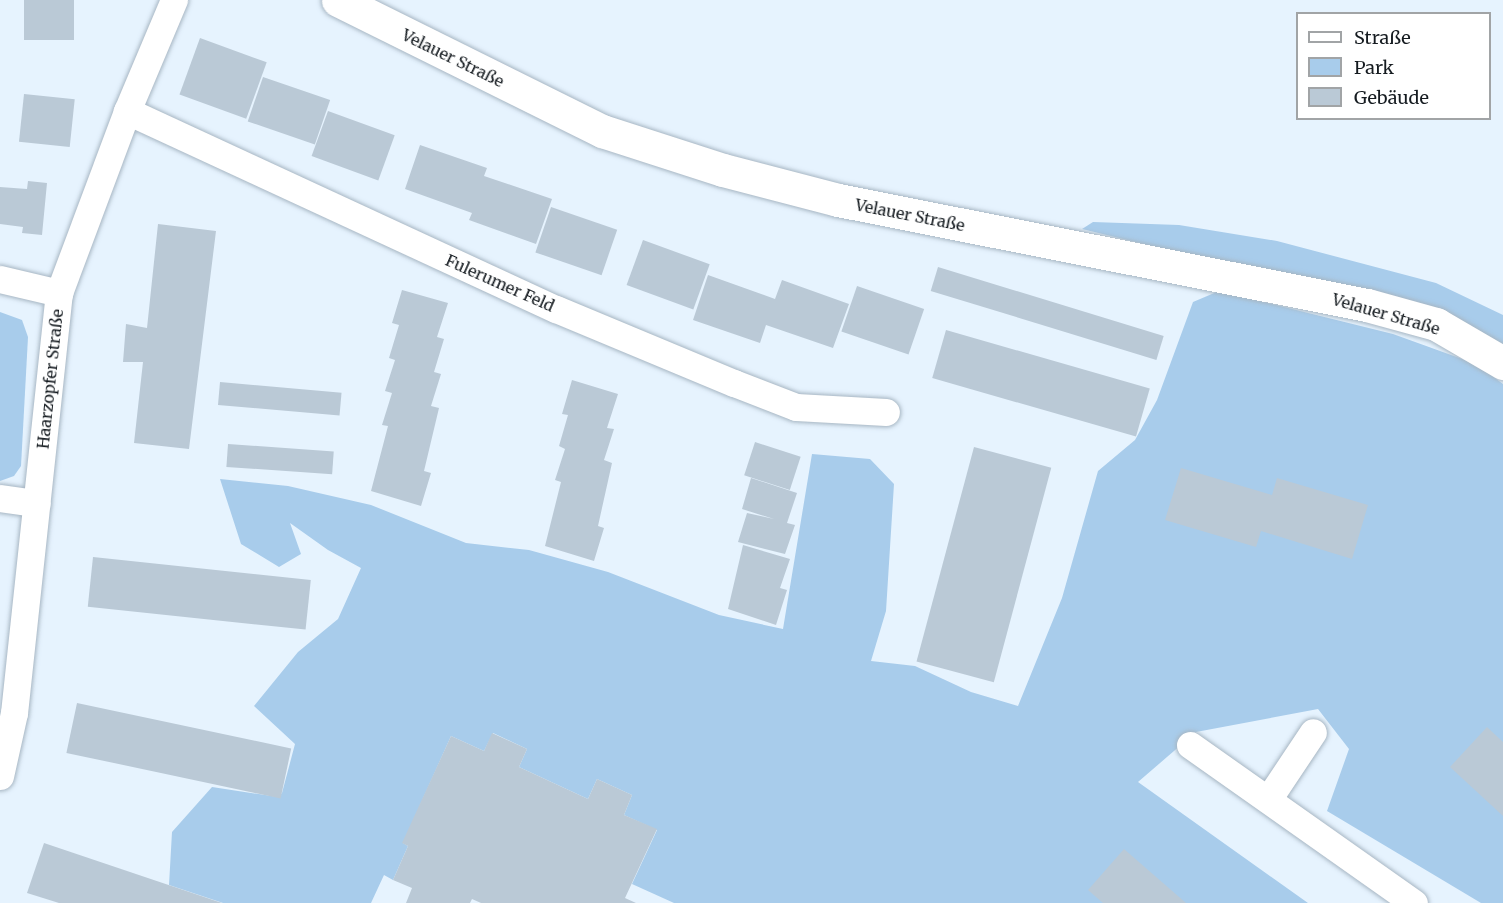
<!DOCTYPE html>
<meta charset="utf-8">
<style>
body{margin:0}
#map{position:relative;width:1503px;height:903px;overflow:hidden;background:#e6f3fe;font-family:Merriweather,serif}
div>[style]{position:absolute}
.green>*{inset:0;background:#a8cceb}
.building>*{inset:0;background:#bac9d6;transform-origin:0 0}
.roads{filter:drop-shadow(0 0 2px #a7b6c3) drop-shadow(0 0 2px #a7b6c3)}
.minor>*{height:27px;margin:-13.5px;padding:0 13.5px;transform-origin:13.5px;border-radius:13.5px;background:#fff}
.secondary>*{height:33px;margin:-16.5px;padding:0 16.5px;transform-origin:16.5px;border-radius:16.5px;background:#fff}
span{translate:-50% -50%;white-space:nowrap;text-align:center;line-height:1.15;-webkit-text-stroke:4.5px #fff;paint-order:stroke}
.street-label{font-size:16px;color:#151b20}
.legend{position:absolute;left:1296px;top:12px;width:195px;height:108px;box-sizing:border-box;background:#fff;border:2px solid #a1a4a6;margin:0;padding:8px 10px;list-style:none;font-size:18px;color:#151b20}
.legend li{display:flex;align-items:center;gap:12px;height:30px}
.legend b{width:30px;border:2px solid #a1a4a6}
</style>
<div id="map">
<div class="green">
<div style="clip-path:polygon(1093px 222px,1179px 225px,1277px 241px,1436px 283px,1503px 315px,1503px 350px,1185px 254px,1082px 229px)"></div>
<div style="clip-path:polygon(1219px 291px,1393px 334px,1476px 364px,1503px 384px,1503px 903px,1481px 903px,1327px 811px,1349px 749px,1318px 709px,1196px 732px,1138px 782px,1308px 903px,674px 903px,632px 884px,657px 830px,624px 815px,632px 795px,597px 779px,588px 799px,519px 767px,527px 749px,493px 733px,484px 751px,451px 736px,403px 843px,408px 846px,393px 880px,384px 875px,371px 903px,223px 903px,169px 885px,172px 832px,212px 787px,278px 797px,282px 793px,295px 744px,254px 706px,298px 652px,338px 619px,361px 568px,328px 550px,290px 523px,301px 554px,279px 567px,241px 544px,220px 479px,288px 486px,371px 505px,466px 543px,529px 550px,608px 572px,719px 615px,783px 629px,812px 454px,870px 459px,894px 484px,886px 611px,871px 661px,915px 666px,971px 692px,1018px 706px,1062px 598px,1098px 471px,1135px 440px,1157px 400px,1193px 302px)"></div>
<div style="clip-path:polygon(0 312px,22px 320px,28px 337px,21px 466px,14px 476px,0 481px)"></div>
</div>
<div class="building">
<div style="left:24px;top:0;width:50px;height:40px"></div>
<div style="left:200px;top:38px;width:71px;height:60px;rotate:20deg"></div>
<div style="left:263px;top:77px;width:71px;height:47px;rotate:19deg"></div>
<div style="left:24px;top:94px;width:51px;height:48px;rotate:6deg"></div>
<div style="left:328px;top:111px;width:71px;height:48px;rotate:20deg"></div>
<div style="clip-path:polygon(420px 145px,487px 168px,484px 176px,552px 199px,536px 244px,469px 220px,472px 213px,405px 189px)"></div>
<div style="clip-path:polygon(28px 181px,47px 183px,42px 235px,22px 233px,23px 227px,0 224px,0 187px,27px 189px)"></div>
<div style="left:551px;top:207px;width:70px;height:48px;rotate:19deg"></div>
<div style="clip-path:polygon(158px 224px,216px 231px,189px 449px,134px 443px,143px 362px,123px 362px,126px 324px,147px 328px)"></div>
<div style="left:643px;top:240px;width:71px;height:48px;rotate:20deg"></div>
<div style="left:938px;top:267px;width:236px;height:25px;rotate:17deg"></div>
<div style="clip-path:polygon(708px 275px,775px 299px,782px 280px,849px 304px,833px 348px,766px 325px,760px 343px,693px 320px)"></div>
<div style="left:857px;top:286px;width:71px;height:48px;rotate:19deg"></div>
<div style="clip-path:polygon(402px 290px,448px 303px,437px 337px,444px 339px,434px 372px,441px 374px,431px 406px,439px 408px,424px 471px,431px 473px,421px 506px,371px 491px,388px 426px,382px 425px,392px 393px,385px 391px,395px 360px,389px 358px,399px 325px,392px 323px)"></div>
<div style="left:946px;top:330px;width:212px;height:50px;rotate:16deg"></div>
<div style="clip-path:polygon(572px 380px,618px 394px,607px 428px,614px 429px,604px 460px,612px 463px,598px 526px,604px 528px,594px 561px,545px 546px,561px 482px,555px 480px,565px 449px,559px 446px,568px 415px,562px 414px)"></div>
<div style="left:220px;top:382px;width:122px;height:23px;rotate:5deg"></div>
<div style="left:755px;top:442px;width:48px;height:35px;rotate:18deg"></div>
<div style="left:228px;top:444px;width:106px;height:23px;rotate:4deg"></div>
<div style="left:974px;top:447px;width:80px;height:222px;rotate:15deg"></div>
<div style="clip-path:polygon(1181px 468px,1272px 495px,1277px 478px,1368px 505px,1352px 559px,1261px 531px,1256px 547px,1165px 520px)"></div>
<div style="clip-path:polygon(751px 478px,797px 493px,787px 523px,795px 525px,785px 554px,738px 542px,747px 513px,774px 519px,742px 509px)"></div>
<div style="clip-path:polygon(743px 545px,790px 559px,780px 588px,787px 590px,776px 625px,728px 609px)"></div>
<div style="left:93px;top:557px;width:219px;height:50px;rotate:6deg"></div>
<div style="left:77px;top:703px;width:219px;height:51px;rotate:12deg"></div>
<div style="clip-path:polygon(1487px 727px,1503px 742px,1503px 816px,1450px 767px)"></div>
<div style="clip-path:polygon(492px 733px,527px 749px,519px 767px,588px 799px,597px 779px,632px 795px,624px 815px,657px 829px,625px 898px,636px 903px,481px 903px,472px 899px,470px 903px,406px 903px,412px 888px,393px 880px,408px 846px,402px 843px,451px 736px,484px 751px)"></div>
<div style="clip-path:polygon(44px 843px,222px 903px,59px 903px,27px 893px)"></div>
<div style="clip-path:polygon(1124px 849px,1186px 903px,1103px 903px,1088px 890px)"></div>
</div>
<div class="roads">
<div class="minor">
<div style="left:127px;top:111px;width:472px;rotate:24.8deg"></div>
<div style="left:556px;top:309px;width:193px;rotate:22.6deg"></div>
<div style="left:734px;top:383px;width:66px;rotate:21.2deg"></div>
<div style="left:796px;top:407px;width:90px;rotate:3.2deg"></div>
<div style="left:0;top:279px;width:61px;rotate:13.3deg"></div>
<div style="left:0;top:498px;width:37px;rotate:8deg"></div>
<div style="left:1190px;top:745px;width:274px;rotate:35.2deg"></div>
<div style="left:0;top:776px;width:65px;rotate:-77.5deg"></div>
<div style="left:14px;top:713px;width:422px;rotate:-83.9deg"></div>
<div style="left:59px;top:293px;width:194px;rotate:-69.5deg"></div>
<div style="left:127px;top:111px;width:121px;rotate:-67.1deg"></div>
<div style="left:1269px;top:798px;width:79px;rotate:-56.3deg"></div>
</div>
<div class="secondary">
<div style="left:338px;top:0;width:295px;rotate:26.4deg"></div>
<div style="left:602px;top:131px;width:127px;rotate:17.9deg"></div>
<div style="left:723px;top:170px;width:119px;rotate:14.6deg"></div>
<div style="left:838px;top:200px;width:539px;rotate:11.23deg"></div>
<div style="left:1367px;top:305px;width:72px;rotate:15.4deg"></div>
<div style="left:1436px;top:324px;width:78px;rotate:30.2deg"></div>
</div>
</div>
<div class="street-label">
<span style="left:453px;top:58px;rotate:26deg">Velauer Straße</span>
<span style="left:910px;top:215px;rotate:11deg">Velauer Straße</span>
<span style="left:500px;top:283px;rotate:24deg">Fulerumer Feld</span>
<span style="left:1386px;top:314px;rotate:16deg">Velauer Straße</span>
<span style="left:50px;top:379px;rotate:-84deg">Haarzopfer Straße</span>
</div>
<ul class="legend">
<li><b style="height:8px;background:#fff"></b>Straße</li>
<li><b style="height:16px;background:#a8cceb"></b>Park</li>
<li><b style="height:16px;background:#bac9d6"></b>Gebäude</li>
</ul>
</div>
